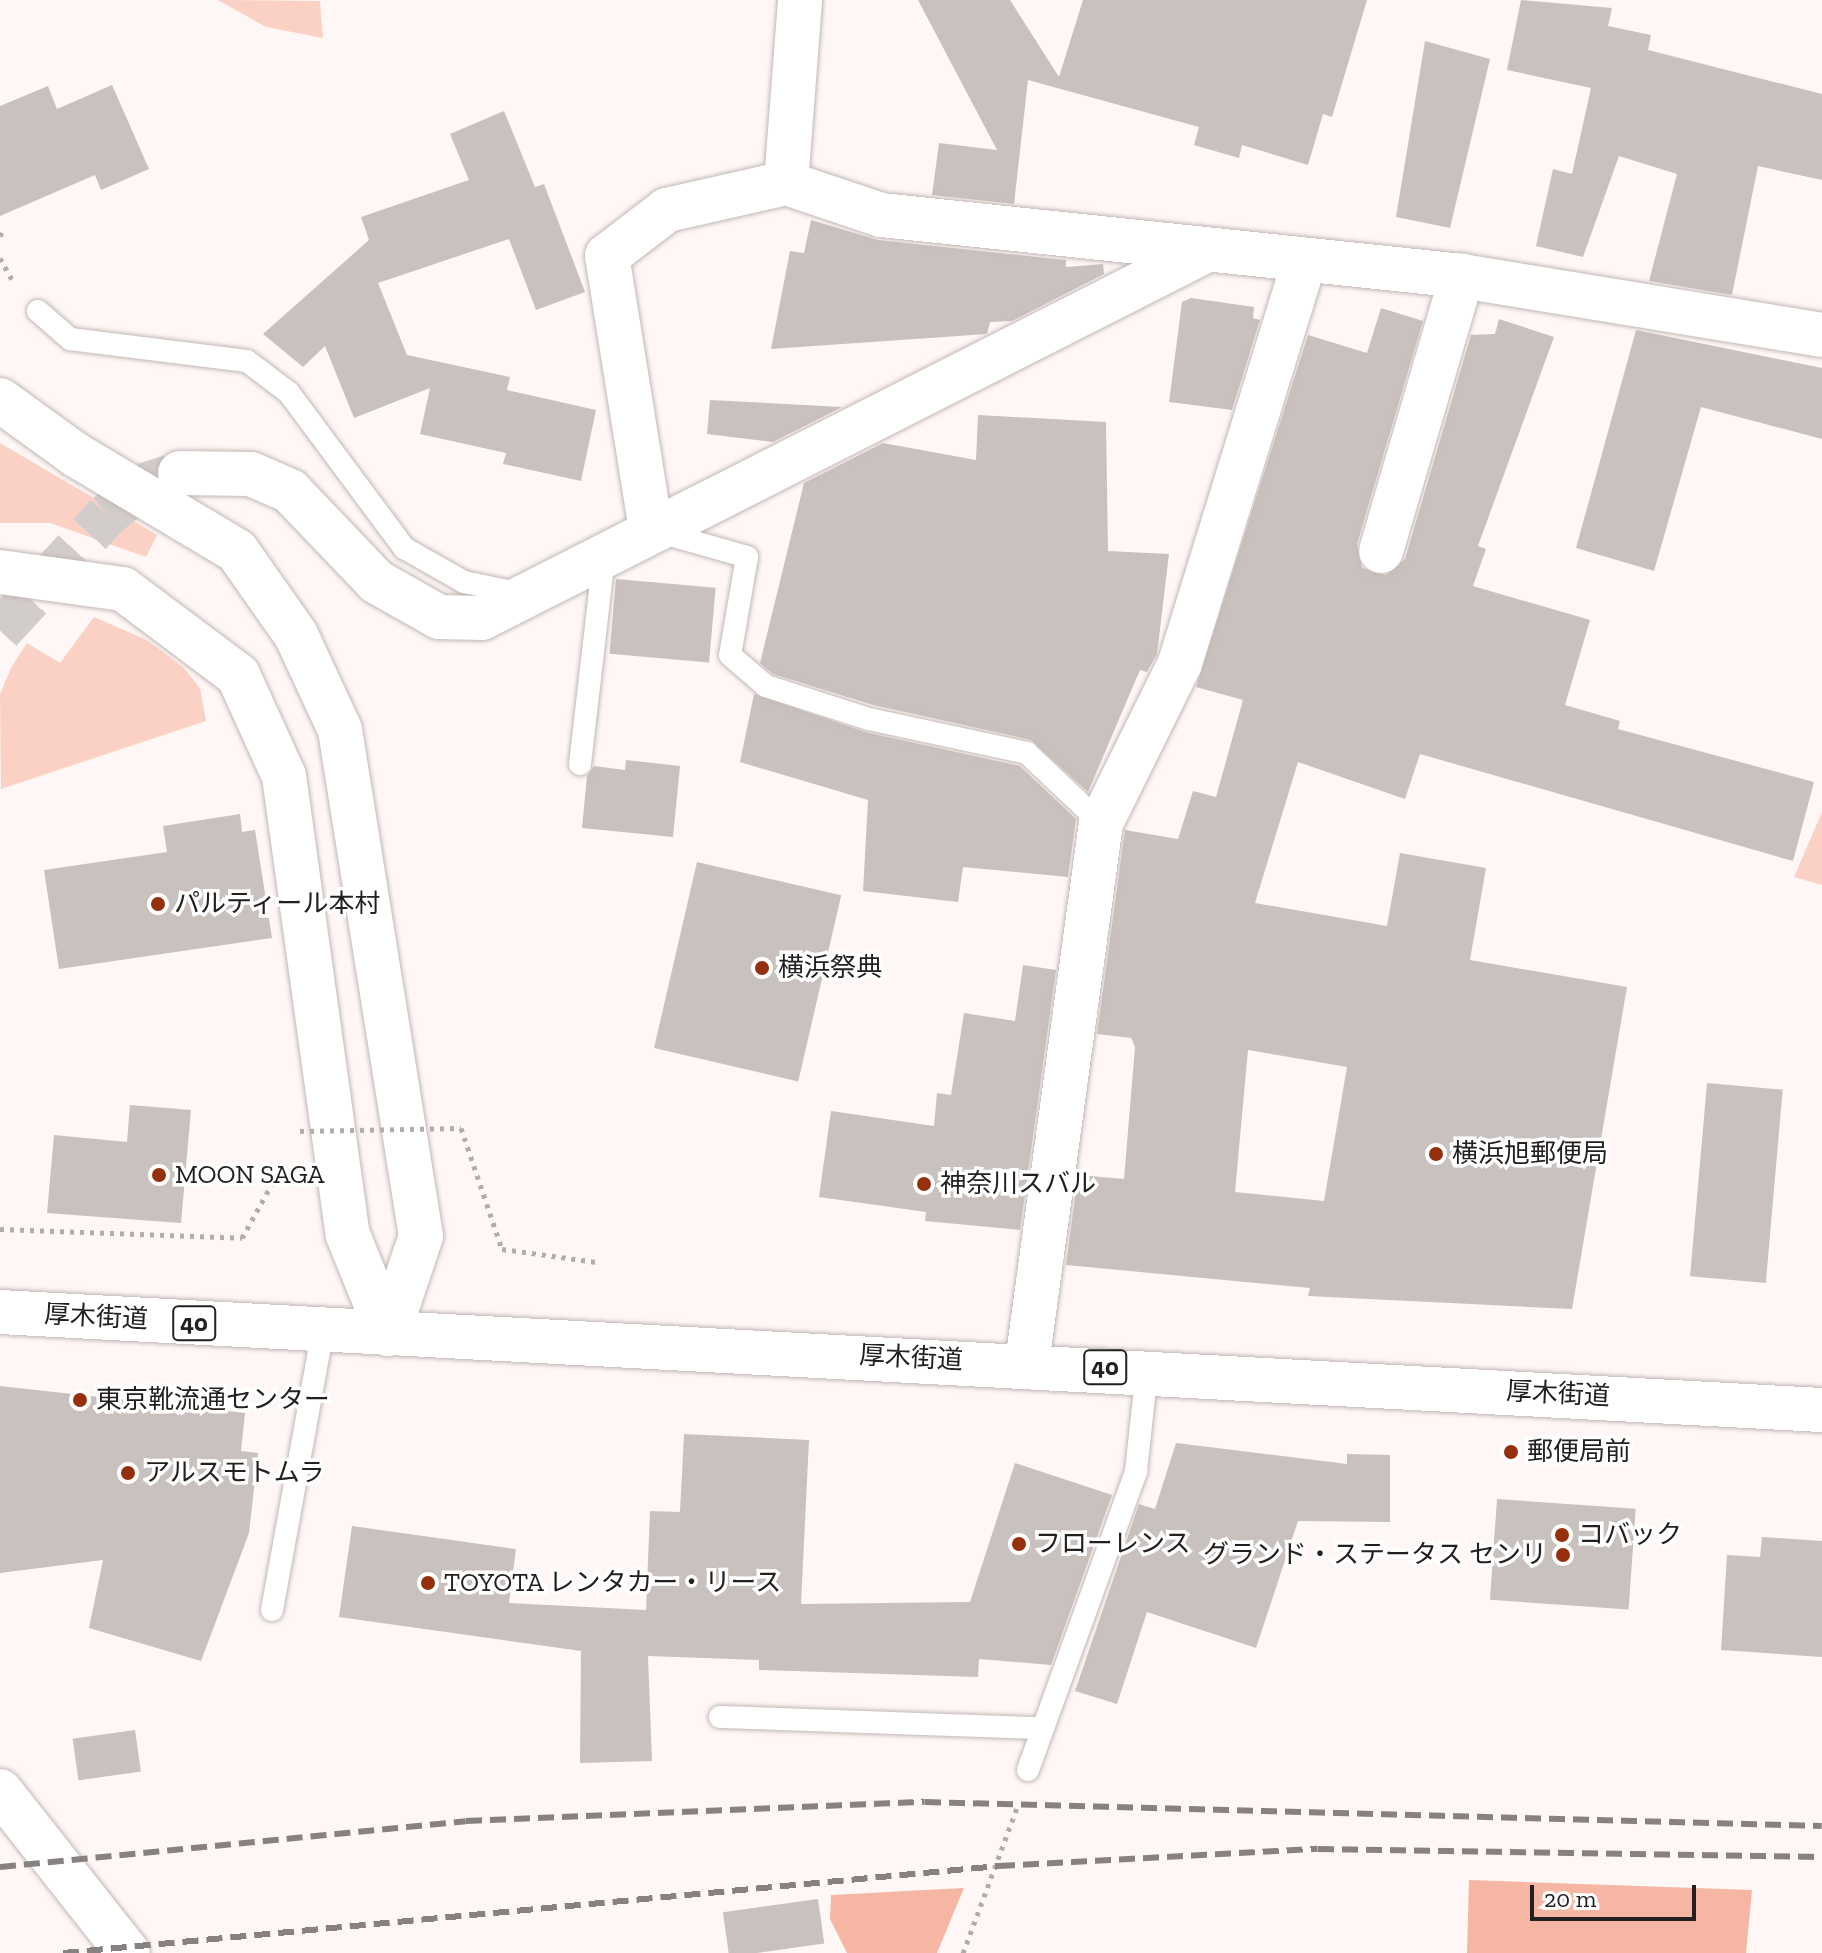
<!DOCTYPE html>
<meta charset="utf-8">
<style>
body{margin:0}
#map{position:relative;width:1822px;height:1953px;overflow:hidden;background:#fef7f5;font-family:"Zilla Slab","Noto Sans JP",serif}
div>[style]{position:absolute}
.green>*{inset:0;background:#fcd1c5}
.forest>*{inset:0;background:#f5b7a4}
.building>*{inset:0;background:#c9c1be;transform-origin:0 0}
.minor-tunnel>*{height:44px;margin-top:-22px;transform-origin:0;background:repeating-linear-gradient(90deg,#d2ccca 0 44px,transparent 0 66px)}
.path>*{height:5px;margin-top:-2.5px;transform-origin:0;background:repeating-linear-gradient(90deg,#b2adab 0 4px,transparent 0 10px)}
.roads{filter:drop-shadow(0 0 2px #c1b8b5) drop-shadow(0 0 2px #c1b8b5)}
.service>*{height:22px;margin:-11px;padding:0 11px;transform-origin:11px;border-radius:11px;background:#fff}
.minor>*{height:44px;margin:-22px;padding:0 22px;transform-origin:22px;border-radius:22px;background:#fff}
.tertiary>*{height:44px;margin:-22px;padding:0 22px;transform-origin:22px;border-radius:22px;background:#fff}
.primary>*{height:44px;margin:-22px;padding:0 22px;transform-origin:22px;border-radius:22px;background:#fff}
.motorway>*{height:44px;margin:-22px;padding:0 22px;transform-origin:22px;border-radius:22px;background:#fff}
.rail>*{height:6px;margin-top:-3px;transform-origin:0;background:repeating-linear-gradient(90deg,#878281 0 16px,transparent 0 24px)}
.path-bridge>*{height:5px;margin-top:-2.5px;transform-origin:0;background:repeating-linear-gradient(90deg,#b2adab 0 4px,transparent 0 10px)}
.dots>*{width:22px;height:22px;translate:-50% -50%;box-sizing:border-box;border:4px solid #fff;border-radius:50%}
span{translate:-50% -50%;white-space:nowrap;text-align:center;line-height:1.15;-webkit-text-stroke:7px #fff;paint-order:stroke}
.shield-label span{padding:2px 6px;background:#fff;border:2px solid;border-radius:6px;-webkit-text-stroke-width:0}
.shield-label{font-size:24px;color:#23201f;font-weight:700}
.poi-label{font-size:26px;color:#23201f}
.left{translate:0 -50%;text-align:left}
.right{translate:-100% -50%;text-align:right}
.street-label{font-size:26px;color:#23201f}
.scale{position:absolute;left:1530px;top:1885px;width:166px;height:36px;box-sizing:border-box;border:4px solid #23201f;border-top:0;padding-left:10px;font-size:24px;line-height:28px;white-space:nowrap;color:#23201f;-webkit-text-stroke:6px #fff;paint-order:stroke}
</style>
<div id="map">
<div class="green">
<div style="clip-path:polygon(218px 0,320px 1px,323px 38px,266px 27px)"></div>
<div style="clip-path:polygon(0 443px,157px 535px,146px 557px,50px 523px,0 523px)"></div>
<div style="clip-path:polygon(94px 617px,147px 640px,183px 667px,200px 688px,206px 721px,1px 789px,0 694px,12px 666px,27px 643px,60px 663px)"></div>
<div style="clip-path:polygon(1822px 812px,1822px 885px,1794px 877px)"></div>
</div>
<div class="forest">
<div style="clip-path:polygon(1469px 1880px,1752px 1890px,1746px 1953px,1467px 1953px)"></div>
<div style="clip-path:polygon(964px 1888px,937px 1953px,847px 1953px,830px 1919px,831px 1895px)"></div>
</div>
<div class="building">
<div style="clip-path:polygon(918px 0,1010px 0,1059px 77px,1083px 0,1367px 0,1332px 117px,1323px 114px,1308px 165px,1242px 145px,1239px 158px,1194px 145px,1199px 127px,1028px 80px,1014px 204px,932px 195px,939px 143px,997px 150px)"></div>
<div style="clip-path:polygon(1521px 0,1612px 8px,1608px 26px,1651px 35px,1648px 50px,1822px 94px,1822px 180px,1758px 166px,1732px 295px,1649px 281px,1677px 174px,1619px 156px,1583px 257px,1536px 246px,1553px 169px,1572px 174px,1591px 88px,1507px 70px)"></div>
<div style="clip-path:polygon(1425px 41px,1490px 59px,1450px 228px,1396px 217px)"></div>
<div style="clip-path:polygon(112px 85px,149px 169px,101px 190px,95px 175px,0 216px,0 106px,48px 86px,57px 109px)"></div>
<div style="clip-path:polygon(504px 111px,535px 187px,544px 184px,585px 292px,536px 310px,509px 239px,378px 283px,407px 355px,510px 377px,507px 390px,596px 410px,581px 481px,503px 464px,506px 453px,420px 434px,430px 388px,354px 418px,325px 346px,303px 367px,263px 334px,369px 240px,361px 217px,469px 180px,450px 134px)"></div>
<div style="clip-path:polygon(811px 220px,878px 240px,1066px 260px,1066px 267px,1103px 264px,1104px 274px,1012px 321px,990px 322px,987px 334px,771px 349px,790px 251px,804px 253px)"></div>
<div style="clip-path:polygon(1191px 298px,1254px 307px,1253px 318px,1260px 320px,1232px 410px,1169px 402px,1182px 302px)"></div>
<div style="clip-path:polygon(evenodd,1381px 308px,1423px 321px,1357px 544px,1362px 568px,1386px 575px,1405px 559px,1471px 335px,1495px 334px,1499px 319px,1554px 337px,1478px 546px,1486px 549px,1473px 586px,1590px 620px,1565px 705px,1620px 721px,1618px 729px,1814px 782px,1793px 861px,1420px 754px,1405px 799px,1298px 762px,1255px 903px,1387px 926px,1400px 853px,1486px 868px,1470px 960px,1627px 987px,1572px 1309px,1308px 1296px,1310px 1288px,1066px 1265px,1078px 1175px,1124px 1179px,1135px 1047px,1131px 1038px,1097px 1034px,1125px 830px,1178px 839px,1193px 791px,1216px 797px,1243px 700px,1196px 687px,1308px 335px,1367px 353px,1381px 308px,1248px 1050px,1347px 1067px,1324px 1201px,1235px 1192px,1248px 1050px)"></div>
<div style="clip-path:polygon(1636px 330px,1822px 368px,1822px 439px,1701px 407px,1654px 571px,1576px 548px)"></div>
<div style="clip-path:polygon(710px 400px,842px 407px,773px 442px,707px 434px)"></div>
<div style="clip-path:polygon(978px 415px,1106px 422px,1108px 551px,1169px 554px,1157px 654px,1147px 672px,1140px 670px,1088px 792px,1031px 740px,873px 705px,773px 674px,760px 663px,804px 483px,883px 443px,976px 460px)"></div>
<div style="left:616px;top:579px;width:100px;height:75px;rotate:5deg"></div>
<div style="clip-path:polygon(754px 694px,865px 732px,1020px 766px,1076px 819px,1068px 877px,963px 867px,958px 902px,863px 891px,868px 800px,740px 762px)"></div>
<div style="clip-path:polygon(626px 760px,680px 766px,673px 837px,582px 828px,587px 776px,594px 766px,625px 770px)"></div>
<div style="clip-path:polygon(240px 814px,242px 832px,255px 830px,272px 938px,59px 969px,44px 870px,167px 852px,163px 826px)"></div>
<div style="left:697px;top:862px;width:148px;height:191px;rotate:13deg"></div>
<div style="clip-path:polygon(1023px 965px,1056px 970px,1020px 1230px,925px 1221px,926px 1212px,819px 1197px,831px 1111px,934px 1126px,937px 1093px,951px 1095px,964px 1013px,1015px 1021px)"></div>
<div style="left:1707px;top:1083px;width:76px;height:194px;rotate:5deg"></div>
<div style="clip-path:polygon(130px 1105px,191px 1110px,181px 1223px,47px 1213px,54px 1135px,127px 1142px)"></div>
<div style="clip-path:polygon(0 1386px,245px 1413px,241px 1451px,258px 1453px,249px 1533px,201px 1661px,89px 1628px,103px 1560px,0 1573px)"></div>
<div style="clip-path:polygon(684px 1434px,809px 1440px,801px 1604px,970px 1602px,1015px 1463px,1112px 1495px,1051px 1665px,979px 1659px,978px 1677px,759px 1670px,759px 1660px,648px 1656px,652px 1761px,580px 1763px,581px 1651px,339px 1617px,352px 1526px,516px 1549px,509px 1603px,646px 1610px,650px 1511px,680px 1512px)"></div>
<div style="clip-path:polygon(1176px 1443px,1347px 1464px,1347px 1454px,1390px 1455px,1390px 1522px,1298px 1521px,1256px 1648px,1147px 1612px,1117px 1704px,1075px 1691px,1139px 1504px,1155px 1509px)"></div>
<div style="left:1497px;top:1499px;width:139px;height:101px;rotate:4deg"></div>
<div style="clip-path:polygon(1762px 1537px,1822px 1541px,1822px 1657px,1721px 1650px,1727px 1555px,1760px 1557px)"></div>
<div style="left:135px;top:1730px;width:42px;height:63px;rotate:82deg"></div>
<div style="left:818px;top:1899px;width:45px;height:96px;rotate:82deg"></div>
</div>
<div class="minor-tunnel">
<div style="left:0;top:631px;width:158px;rotate:-47.3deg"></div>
<div style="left:107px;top:515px;width:48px;rotate:-39deg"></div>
<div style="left:144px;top:485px;width:28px;rotate:-18deg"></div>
</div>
<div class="path">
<div style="left:0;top:236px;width:9px;rotate:-63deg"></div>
<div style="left:0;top:258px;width:26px;rotate:61deg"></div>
<div style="left:461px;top:1128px;width:128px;rotate:71.3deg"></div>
<div style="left:502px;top:1249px;width:95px;rotate:7.9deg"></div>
<div style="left:0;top:1229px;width:242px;rotate:2.1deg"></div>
<div style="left:242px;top:1238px;width:89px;rotate:-61.1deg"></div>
<div style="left:963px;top:1953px;width:155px;rotate:-69.6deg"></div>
</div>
<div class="roads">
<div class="service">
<div style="left:38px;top:311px;width:43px;rotate:41.2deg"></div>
<div style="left:70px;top:339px;width:178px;rotate:7.1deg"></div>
<div style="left:247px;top:361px;width:53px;rotate:37.3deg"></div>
<div style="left:289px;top:393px;width:193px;rotate:53.4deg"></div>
<div style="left:404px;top:548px;width:69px;rotate:29.5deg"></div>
<div style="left:464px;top:582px;width:59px;rotate:11.7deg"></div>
<div style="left:656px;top:531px;width:95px;rotate:15.9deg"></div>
<div style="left:747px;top:557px;width:99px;rotate:99.8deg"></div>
<div style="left:730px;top:655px;width:48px;rotate:40.7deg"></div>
<div style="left:766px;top:686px;width:108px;rotate:17.8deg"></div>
<div style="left:869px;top:719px;width:162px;rotate:12.1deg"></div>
<div style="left:1027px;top:753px;width:102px;rotate:43.4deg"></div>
<div style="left:580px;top:764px;width:208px;rotate:-83.4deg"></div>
<div style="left:272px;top:1610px;width:285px;rotate:-79.7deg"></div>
<div style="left:720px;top:1717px;width:322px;rotate:2deg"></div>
<div style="left:1028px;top:1770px;width:318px;rotate:-70.1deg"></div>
<div style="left:1136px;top:1471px;width:102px;rotate:-83.8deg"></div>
</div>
<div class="minor">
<div style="left:786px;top:183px;width:184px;rotate:-85.6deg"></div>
<div style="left:180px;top:473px;width:71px;rotate:0.8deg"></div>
<div style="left:251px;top:474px;width:43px;rotate:23.6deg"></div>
<div style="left:290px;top:491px;width:126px;rotate:46.3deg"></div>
<div style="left:377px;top:582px;width:71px;rotate:29.4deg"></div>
<div style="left:439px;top:617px;width:43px;rotate:1.3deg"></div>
<div style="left:482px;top:618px;width:809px;rotate:-26.91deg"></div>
<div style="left:651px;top:530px;width:278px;rotate:-99.1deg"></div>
<div style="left:607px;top:256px;width:76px;rotate:-37.5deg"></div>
<div style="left:667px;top:210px;width:122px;rotate:-12.8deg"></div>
<div style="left:786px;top:183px;width:100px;rotate:18.6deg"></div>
<div style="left:881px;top:215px;width:584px;rotate:5.99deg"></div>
<div style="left:1462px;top:276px;width:365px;rotate:9.3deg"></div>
<div style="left:1381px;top:551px;width:287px;rotate:-73.6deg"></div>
<div style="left:1027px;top:1363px;width:545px;rotate:-82.2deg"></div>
<div style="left:1101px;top:823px;width:178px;rotate:-63.7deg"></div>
<div style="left:1180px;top:663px;width:420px;rotate:-72.8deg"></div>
</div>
<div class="tertiary">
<div style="left:0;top:1791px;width:206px;rotate:51.7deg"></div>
</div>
<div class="primary">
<div style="left:0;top:1312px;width:1825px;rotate:3.08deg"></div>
</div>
<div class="motorway">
<div style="left:0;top:400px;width:94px;rotate:35.9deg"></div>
<div style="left:76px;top:455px;width:187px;rotate:30.8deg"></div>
<div style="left:237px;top:551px;width:103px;rotate:54.9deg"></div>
<div style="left:296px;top:635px;width:105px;rotate:65.1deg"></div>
<div style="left:340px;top:730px;width:512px;rotate:80.91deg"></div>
<div style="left:421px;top:1236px;width:103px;rotate:108.6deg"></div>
<div style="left:0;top:572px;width:124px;rotate:7.9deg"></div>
<div style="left:123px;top:589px;width:144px;rotate:36.8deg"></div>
<div style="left:238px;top:675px;width:111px;rotate:65.5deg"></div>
<div style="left:284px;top:776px;width:463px;rotate:82.1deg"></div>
<div style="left:348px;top:1235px;width:107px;rotate:68deg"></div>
</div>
</div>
<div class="rail">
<div style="left:0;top:1867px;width:468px;rotate:-5.6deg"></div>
<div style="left:466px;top:1821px;width:459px;rotate:-2.4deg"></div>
<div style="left:925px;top:1802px;width:897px;rotate:1.53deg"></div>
<div style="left:63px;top:1953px;width:940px;rotate:-5.31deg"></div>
<div style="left:999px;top:1866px;width:319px;rotate:-3.1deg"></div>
<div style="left:1318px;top:1849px;width:504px;rotate:0.91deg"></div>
</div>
<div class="path-bridge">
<div style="left:300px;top:1131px;width:161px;rotate:-1.1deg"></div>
</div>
<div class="dots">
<div style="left:158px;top:904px;background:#962f0c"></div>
<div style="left:762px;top:968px;background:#962f0c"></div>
<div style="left:1436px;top:1154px;background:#962f0c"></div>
<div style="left:159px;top:1175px;background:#962f0c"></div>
<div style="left:924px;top:1184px;background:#962f0c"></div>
<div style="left:80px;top:1400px;background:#962f0c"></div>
<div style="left:1511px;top:1452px;background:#962f0c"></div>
<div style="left:128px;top:1473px;background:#962f0c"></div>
<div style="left:1562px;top:1535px;background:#962f0c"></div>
<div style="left:1019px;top:1544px;background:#962f0c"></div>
<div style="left:1563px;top:1555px;background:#962f0c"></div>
<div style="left:428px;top:1583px;background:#962f0c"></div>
</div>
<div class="shield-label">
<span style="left:194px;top:1323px">40</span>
<span style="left:1105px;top:1367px">40</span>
</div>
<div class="poi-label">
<span class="left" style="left:174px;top:904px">パルティール本村</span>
<span class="left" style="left:778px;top:968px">横浜祭典</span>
<span class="left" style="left:1452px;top:1154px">横浜旭郵便局</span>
<span class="left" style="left:175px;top:1175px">MOON SAGA</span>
<span class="left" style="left:940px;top:1184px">神奈川スバル</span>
<span class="left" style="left:96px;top:1400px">東京靴流通センター</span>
<span class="left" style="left:1527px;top:1452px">郵便局前</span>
<span class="left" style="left:144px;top:1473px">アルスモトムラ</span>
<span class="left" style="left:1578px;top:1535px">コバック</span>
<span class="left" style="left:1035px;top:1544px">フローレンス</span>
<span class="right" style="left:1547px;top:1555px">グランド・ステータス センリ</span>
<span class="left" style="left:444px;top:1583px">TOYOTA レンタカー・リース</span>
</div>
<div class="street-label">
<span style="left:96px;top:1317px;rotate:3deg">厚木街道</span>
<span style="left:911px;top:1358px;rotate:3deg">厚木街道</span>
<span style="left:1558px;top:1394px;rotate:3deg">厚木街道</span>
</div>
<div class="scale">20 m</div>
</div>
